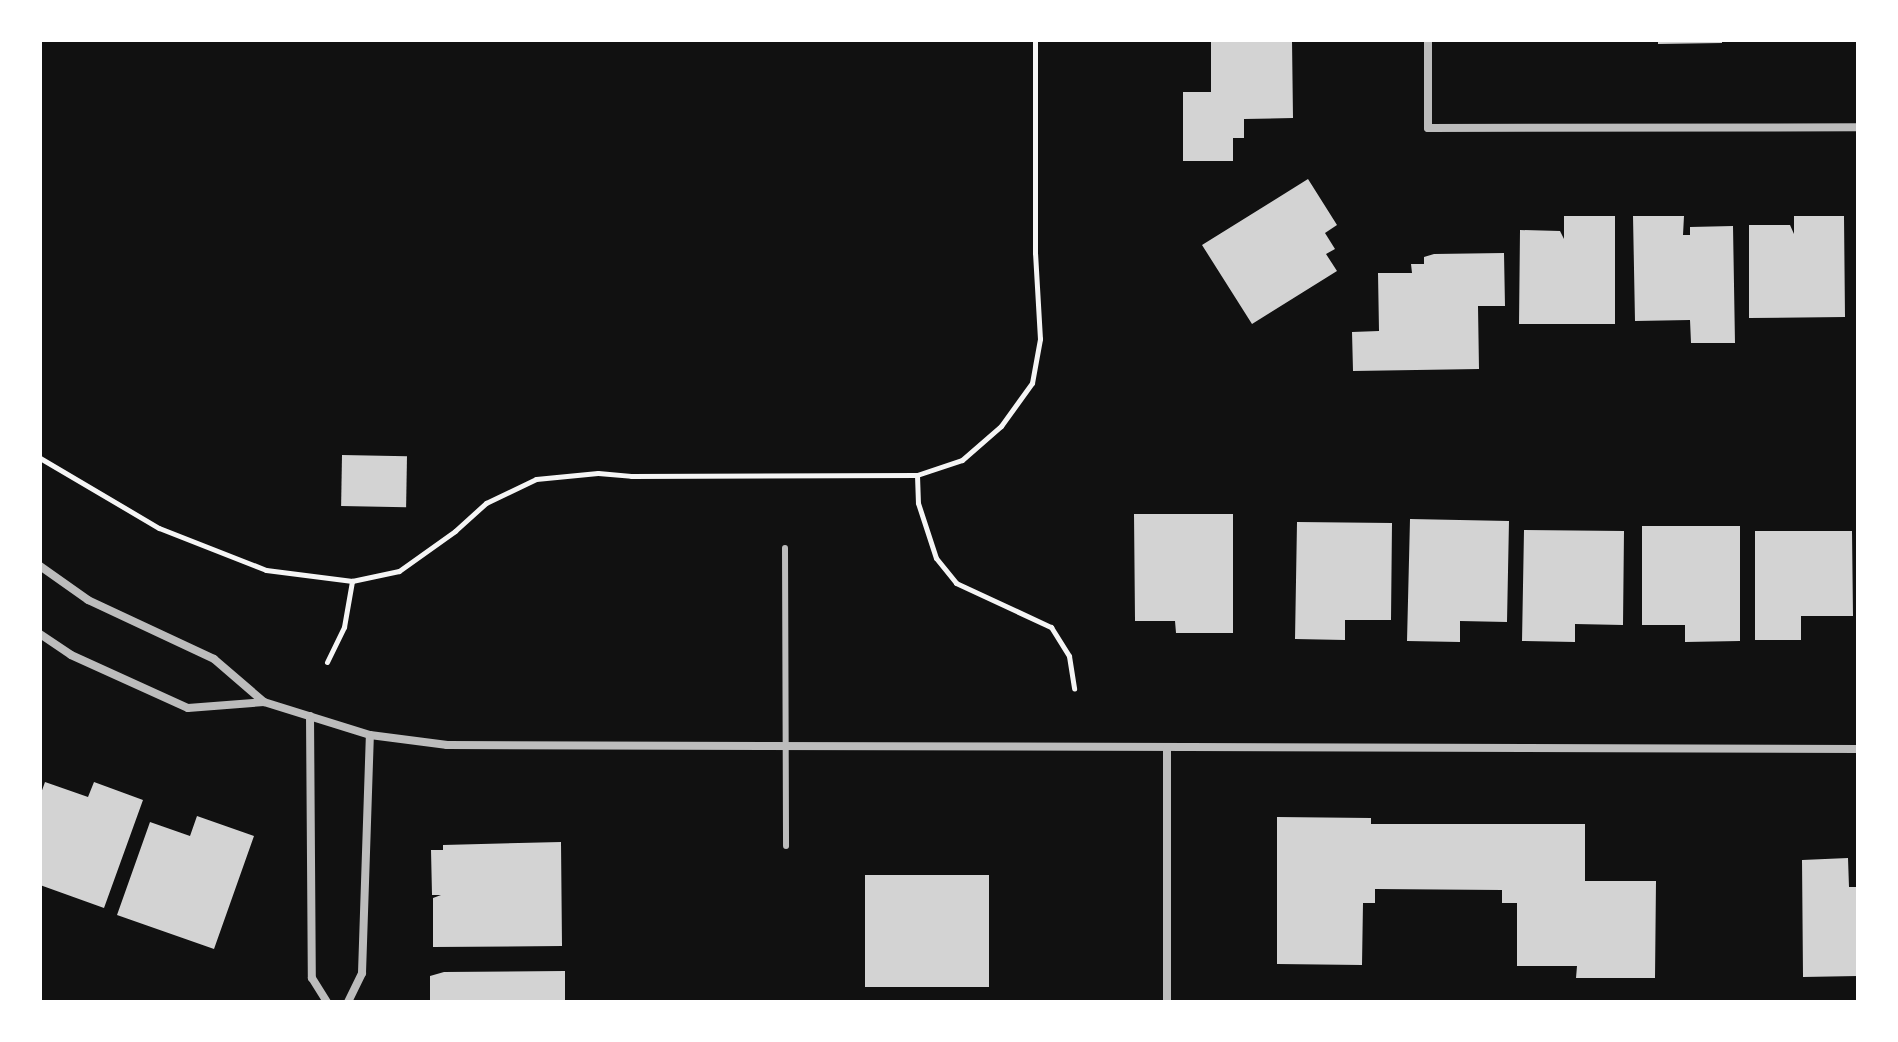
<!DOCTYPE html>
<style>
body{margin:0}
#map{position:relative;width:1898px;height:1042px;overflow:hidden;background:#111;font-family:"DejaVu Sans",sans-serif}
div>[style]{position:absolute}
.building>*{inset:0;background:#d3d3d3;transform-origin:0 0}
.path>*{height:5px;margin:-2.5px;padding:0 2.5px;transform-origin:2.5px;border-radius:2.5px;background:#f5f5f5}
.service>*{height:6px;margin:-3px;padding:0 3px;transform-origin:3px;border-radius:3px;background:#bcbcbc}
.minor>*{height:8px;margin:-4px;padding:0 4px;transform-origin:4px;border-radius:4px;background:#bcbcbc}
span{translate:-50% -50%;white-space:nowrap;text-align:center;line-height:1.15;-webkit-text-stroke:8px #fff;paint-order:stroke}
.frame{position:absolute;inset:0;border:42px solid #fff;pointer-events:none}
</style>
<div id="map">
<div class="building">
<div style="clip-path:polygon(1211px 40px,1292px 40px,1293px 118px,1244px 119px,1244px 138px,1233px 138px,1233px 161px,1183px 161px,1183px 92px,1211px 92px)"></div>
<div style="clip-path:polygon(1658px 40px,1722px 40px,1722px 43px,1658px 44px)"></div>
<div style="clip-path:polygon(1308px 179px,1337px 225px,1325px 233px,1335px 249px,1326px 254px,1337px 271px,1252px 324px,1202px 245px)"></div>
<div style="clip-path:polygon(1564px 216px,1615px 216px,1615px 324px,1519px 324px,1520px 230px,1560px 231px,1564px 239px)"></div>
<div style="clip-path:polygon(1633px 216px,1684px 216px,1683px 235px,1690px 235px,1690px 227px,1733px 226px,1735px 343px,1691px 343px,1690px 320px,1635px 321px)"></div>
<div style="clip-path:polygon(1794px 216px,1844px 216px,1845px 317px,1749px 318px,1749px 225px,1790px 225px,1794px 234px)"></div>
<div style="clip-path:polygon(1504px 253px,1505px 306px,1478px 306px,1479px 369px,1353px 371px,1352px 332px,1379px 331px,1378px 273px,1412px 273px,1411px 264px,1424px 264px,1424px 257px,1434px 254px)"></div>
<div style="left:342px;top:455px;width:65px;height:51px;rotate:1deg"></div>
<div style="clip-path:polygon(1134px 514px,1233px 514px,1233px 633px,1176px 633px,1175px 621px,1135px 621px)"></div>
<div style="clip-path:polygon(1410px 519px,1509px 521px,1507px 622px,1460px 621px,1460px 642px,1407px 641px)"></div>
<div style="clip-path:polygon(1297px 522px,1392px 523px,1391px 620px,1345px 620px,1345px 640px,1295px 639px)"></div>
<div style="clip-path:polygon(1642px 526px,1740px 526px,1740px 641px,1685px 642px,1685px 625px,1642px 625px)"></div>
<div style="clip-path:polygon(1524px 530px,1624px 531px,1623px 625px,1575px 624px,1575px 642px,1522px 641px)"></div>
<div style="clip-path:polygon(1755px 531px,1852px 531px,1853px 616px,1801px 616px,1801px 640px,1755px 640px)"></div>
<div style="clip-path:polygon(45px 782px,88px 797px,94px 782px,143px 800px,104px 908px,40px 885px,40px 796px)"></div>
<div style="clip-path:polygon(197px 816px,254px 836px,214px 949px,117px 915px,150px 822px,190px 836px)"></div>
<div style="clip-path:polygon(1277px 817px,1371px 818px,1371px 824px,1585px 824px,1585px 881px,1656px 881px,1655px 978px,1576px 978px,1577px 966px,1517px 966px,1517px 903px,1502px 903px,1502px 890px,1375px 889px,1375px 903px,1363px 903px,1362px 965px,1277px 964px)"></div>
<div style="clip-path:polygon(561px 842px,562px 946px,433px 947px,433px 898px,441px 895px,432px 895px,431px 850px,443px 850px,443px 845px)"></div>
<div style="clip-path:polygon(1848px 858px,1849px 887px,1858px 887px,1858px 976px,1803px 977px,1802px 860px)"></div>
<div style="left:865px;top:875px;width:124px;height:112px"></div>
<div style="clip-path:polygon(565px 971px,565px 1002px,430px 1002px,430px 976px,444px 972px)"></div>
</div>
<div class="path">
<div style="left:40px;top:458px;width:138px;rotate:30.5deg"></div>
<div style="left:159px;top:528px;width:115px;rotate:21.4deg"></div>
<div style="left:266px;top:570px;width:87px;rotate:7.3deg"></div>
<div style="left:352px;top:581px;width:48px;rotate:-12deg"></div>
<div style="left:399px;top:571px;width:69px;rotate:-35.5deg"></div>
<div style="left:455px;top:531px;width:42px;rotate:-42.1deg"></div>
<div style="left:486px;top:503px;width:55px;rotate:-25.6deg"></div>
<div style="left:536px;top:479px;width:62px;rotate:-5.5deg"></div>
<div style="left:598px;top:473px;width:33px;rotate:5deg"></div>
<div style="left:631px;top:476px;width:286px;rotate:-0.2deg"></div>
<div style="left:917px;top:475px;width:47px;rotate:-18.4deg"></div>
<div style="left:962px;top:460px;width:52px;rotate:-41.1deg"></div>
<div style="left:1001px;top:426px;width:53px;rotate:-54.2deg"></div>
<div style="left:1032px;top:383px;width:45px;rotate:-79.7deg"></div>
<div style="left:1040px;top:339px;width:86px;rotate:-93.3deg"></div>
<div style="left:1035px;top:253px;width:213px;rotate:-90deg"></div>
<div style="left:917px;top:475px;width:28px;rotate:88deg"></div>
<div style="left:918px;top:503px;width:58px;rotate:71.9deg"></div>
<div style="left:936px;top:558px;width:32px;rotate:51deg"></div>
<div style="left:956px;top:583px;width:105px;rotate:24.9deg"></div>
<div style="left:1051px;top:627px;width:34px;rotate:58deg"></div>
<div style="left:1069px;top:656px;width:33px;rotate:81deg"></div>
<div style="left:327px;top:662px;width:39px;rotate:-64deg"></div>
<div style="left:344px;top:627px;width:47px;rotate:-80.1deg"></div>
</div>
<div class="service">
<div style="left:785px;top:548px;width:298px;rotate:89.8deg"></div>
</div>
<div class="minor">
<div style="left:1428px;top:40px;width:88px;rotate:90deg"></div>
<div style="left:1428px;top:128px;width:430px;rotate:-0.1deg"></div>
<div style="left:40px;top:566px;width:59px;rotate:35.3deg"></div>
<div style="left:88px;top:600px;width:139px;rotate:25.1deg"></div>
<div style="left:214px;top:659px;width:66px;rotate:40.7deg"></div>
<div style="left:40px;top:634px;width:37px;rotate:34deg"></div>
<div style="left:71px;top:655px;width:128px;rotate:24.4deg"></div>
<div style="left:188px;top:708px;width:76px;rotate:-4.5deg"></div>
<div style="left:264px;top:702px;width:111px;rotate:17.3deg"></div>
<div style="left:370px;top:735px;width:78px;rotate:7.4deg"></div>
<div style="left:447px;top:745px;width:1411px;rotate:0.16deg"></div>
<div style="left:310px;top:716px;width:262px;rotate:89.6deg"></div>
<div style="left:312px;top:978px;width:28px;rotate:58deg"></div>
<div style="left:348px;top:1002px;width:32px;rotate:-64deg"></div>
<div style="left:362px;top:973px;width:238px;rotate:-88.1deg"></div>
<div style="left:1167px;top:1002px;width:254px;rotate:-90deg"></div>
</div>
<div class="frame"></div>
</div>
